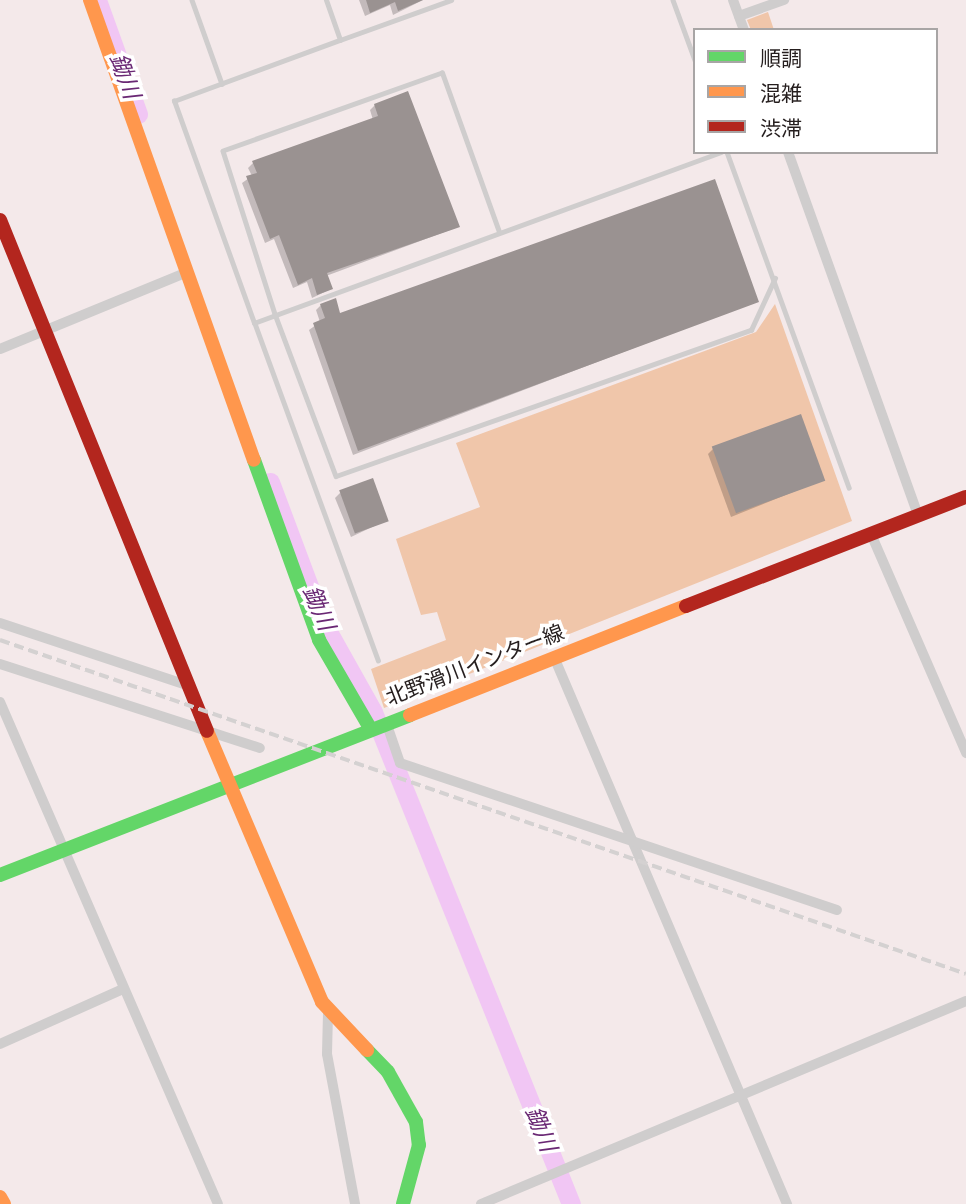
<!DOCTYPE html>
<meta charset="utf-8">
<style>
body{margin:0}
#map{position:relative;width:966px;height:1204px;overflow:hidden;background:#f4e9ea;font-family:"Fira Sans","Noto Sans JP",sans-serif}
div>[style]{position:absolute}
.green>*{inset:0;background:#f0c6aa}
.shadow>*{inset:0;background:#0003}
.river>*{height:19px;margin:-9.5px;padding:0 9.5px;transform-origin:9.5px;border-radius:9.5px;background:#f1c6f4}
.building>*{inset:0;background:#9a9291;transform-origin:0 0}
.lane>*{height:4.5px;margin:-2.25px;padding:0 2.25px;transform-origin:2.25px;border-radius:2.25px;background:#cfcdcd}
.street>*{height:10px;margin:-5px;padding:0 5px;transform-origin:5px;border-radius:5px;background:#cfcdcd}
.fast>*{height:14px;margin:-7px;padding:0 7px;transform-origin:7px;border-radius:7px;background:#63d668}
.slow>*{height:14px;margin:-7px;padding:0 7px;transform-origin:7px;border-radius:7px;background:#ff974d}
.jam>*{height:14px;margin:-7px;padding:0 7px;transform-origin:7px;border-radius:7px;background:#b3261e}
.rail>*{height:3.5px;margin-top:-1.75px;transform-origin:0;background:repeating-linear-gradient(90deg,#d4d1d1 0 10px,transparent 0 15px)}
span{translate:-50% -50%;white-space:nowrap;text-align:center;line-height:1.15;-webkit-text-stroke:7px #fff;paint-order:stroke}
.street-label{font-size:21px;color:#251e1e}
.water-label{font-size:23px;color:#6a2874;font-style:italic}
.legend{position:absolute;left:693px;top:28px;width:245px;height:126px;box-sizing:border-box;background:#fff;border:2px solid #a8a5a5;margin:0;padding:9px 12px;list-style:none;font-size:21px;color:#251e1e}
.legend li{display:flex;align-items:center;gap:14px;height:35px}
.legend b{width:35px;border:2px solid #a8a5a5}
</style>
<div id="map">
<div class="green">
<div style="clip-path:polygon(768px 12px,774px 30px,751px 30px,747px 20px)"></div>
<div style="clip-path:polygon(775px 304px,852px 521px,384px 708px,371px 669px,446px 640px,437px 612px,421px 615px,396px 539px,480px 507px,456px 443px,756px 332px)"></div>
</div>
<div class="shadow">
<div style="clip-path:polygon(359px 0,423px 0,393px 15px,390px 5px,365px 16px)"></div>
<div style="clip-path:polygon(375px 105px,458px 227px,326px 276px,331px 289px,312px 298px,307px 282px,293px 288px,274px 239px,265px 243px,242px 183px,252px 176px,248px 168px,253px 163px,373px 120px,370px 110px)"></div>
<div style="clip-path:polygon(757px 301px,353px 455px,309px 330px,320px 322px,316px 310px,321px 305px,339px 316px)"></div>
<div style="clip-path:polygon(713px 449px,823px 480px,731px 517px,708px 454px)"></div>
<div style="clip-path:polygon(340px 493px,387px 520px,351px 537px,335px 498px)"></div>
</div>
<div class="river">
<div style="left:97px;top:0;width:121px;rotate:70.2deg"></div>
<div style="left:270px;top:482px;width:148px;rotate:69.5deg"></div>
<div style="left:322px;top:621px;width:104px;rotate:60.7deg"></div>
<div style="left:373px;top:712px;width:530px;rotate:68.08deg"></div>
</div>
<div class="building">
<div style="clip-path:polygon(366px 0,423px 0,398px 11px,395px 2px,370px 13px)"></div>
<div style="clip-path:polygon(408px 91px,460px 227px,327px 273px,333px 289px,317px 295px,312px 278px,298px 285px,279px 235px,270px 239px,246px 176px,257px 173px,252px 161px,378px 116px,374px 104px)"></div>
<div style="clip-path:polygon(715px 179px,759px 302px,358px 451px,313px 323px,325px 318px,320px 304px,336px 298px,340px 313px)"></div>
<div style="left:801px;top:414px;width:71px;height:95px;rotate:70deg"></div>
<div style="left:373px;top:478px;width:46px;height:36px;rotate:70deg"></div>
</div>
<div class="lane">
<div style="left:192px;top:0;width:89px;rotate:70.3deg"></div>
<div style="left:673px;top:0;width:64px;rotate:69.9deg"></div>
<div style="left:340px;top:40px;width:118px;rotate:-19.8deg"></div>
<div style="left:727px;top:152px;width:357px;rotate:70deg"></div>
<div style="left:499px;top:232px;width:169px;rotate:-109.7deg"></div>
<div style="left:442px;top:73px;width:232px;rotate:160.4deg"></div>
<div style="left:223px;top:151px;width:171px;rotate:72.3deg"></div>
<div style="left:275px;top:314px;width:173px;rotate:69.4deg"></div>
<div style="left:336px;top:476px;width:440px;rotate:-19.4deg"></div>
<div style="left:751px;top:330px;width:57px;rotate:-65.2deg"></div>
<div style="left:254px;top:323px;width:236px;rotate:-109.8deg"></div>
<div style="left:174px;top:101px;width:177px;rotate:-20.2deg"></div>
<div style="left:340px;top:40px;width:42px;rotate:-109.3deg"></div>
<div style="left:378px;top:661px;width:360px;rotate:-110.1deg"></div>
<div style="left:254px;top:323px;width:497px;rotate:-20.1deg"></div>
</div>
<div class="street">
<div style="left:733px;top:0;width:32px;rotate:70deg"></div>
<div style="left:739px;top:16px;width:48px;rotate:-19.6deg"></div>
<div style="left:788px;top:152px;width:386px;rotate:70.3deg"></div>
<div style="left:0;top:349px;width:203px;rotate:-22.3deg"></div>
<div style="left:871px;top:534px;width:239px;rotate:66.5deg"></div>
<div style="left:0;top:623px;width:199px;rotate:18.4deg"></div>
<div style="left:554px;top:657px;width:595px;rotate:66.93deg"></div>
<div style="left:0;top:664px;width:273px;rotate:17.9deg"></div>
<div style="left:0;top:702px;width:547px;rotate:66.53deg"></div>
<div style="left:386px;top:722px;width:43px;rotate:71.1deg"></div>
<div style="left:400px;top:763px;width:461px;rotate:18.6deg"></div>
<div style="left:328px;top:1013px;width:41px;rotate:91.4deg"></div>
<div style="left:327px;top:1054px;width:153px;rotate:79.4deg"></div>
<div style="left:0;top:1044px;width:135px;rotate:-24.1deg"></div>
<div style="left:481px;top:1204px;width:526px;rotate:-22.71deg"></div>
</div>
<div class="fast">
<div style="left:254px;top:460px;width:191px;rotate:70.1deg"></div>
<div style="left:319px;top:640px;width:102px;rotate:59.9deg"></div>
<div style="left:0;top:875px;width:440px;rotate:-21.3deg"></div>
<div style="left:367px;top:1050px;width:30px;rotate:46deg"></div>
<div style="left:388px;top:1072px;width:57px;rotate:60.8deg"></div>
<div style="left:416px;top:1122px;width:23px;rotate:83deg"></div>
<div style="left:419px;top:1145px;width:61px;rotate:105.2deg"></div>
</div>
<div class="slow">
<div style="left:90px;top:0;width:488px;rotate:70.4deg"></div>
<div style="left:410px;top:715px;width:297px;rotate:-21.6deg"></div>
<div style="left:207px;top:731px;width:294px;rotate:67deg"></div>
<div style="left:322px;top:1002px;width:66px;rotate:46.8deg"></div>
<div style="left:0;top:1197px;width:8px;rotate:60deg"></div>
</div>
<div class="jam">
<div style="left:0;top:220px;width:551px;rotate:67.95deg"></div>
<div style="left:686px;top:606px;width:300px;rotate:-21.3deg"></div>
</div>
<div class="rail">
<div style="left:0;top:640px;width:1022px;rotate:19.07deg"></div>
</div>
<div class="street-label">
<span style="left:475px;top:665px;rotate:-21deg">北野滑川インター線</span>
</div>
<div class="water-label">
<span style="left:125px;top:76px;rotate:70deg">鋤川</span>
<span style="left:319px;top:608px;rotate:67deg">鋤川</span>
<span style="left:541px;top:1129px;rotate:68deg">鋤川</span>
</div>
<ul class="legend">
<li><b style="height:9px;background:#63d668"></b>順調</li>
<li><b style="height:9px;background:#ff974d"></b>混雑</li>
<li><b style="height:9px;background:#b3261e"></b>渋滞</li>
</ul>
</div>
